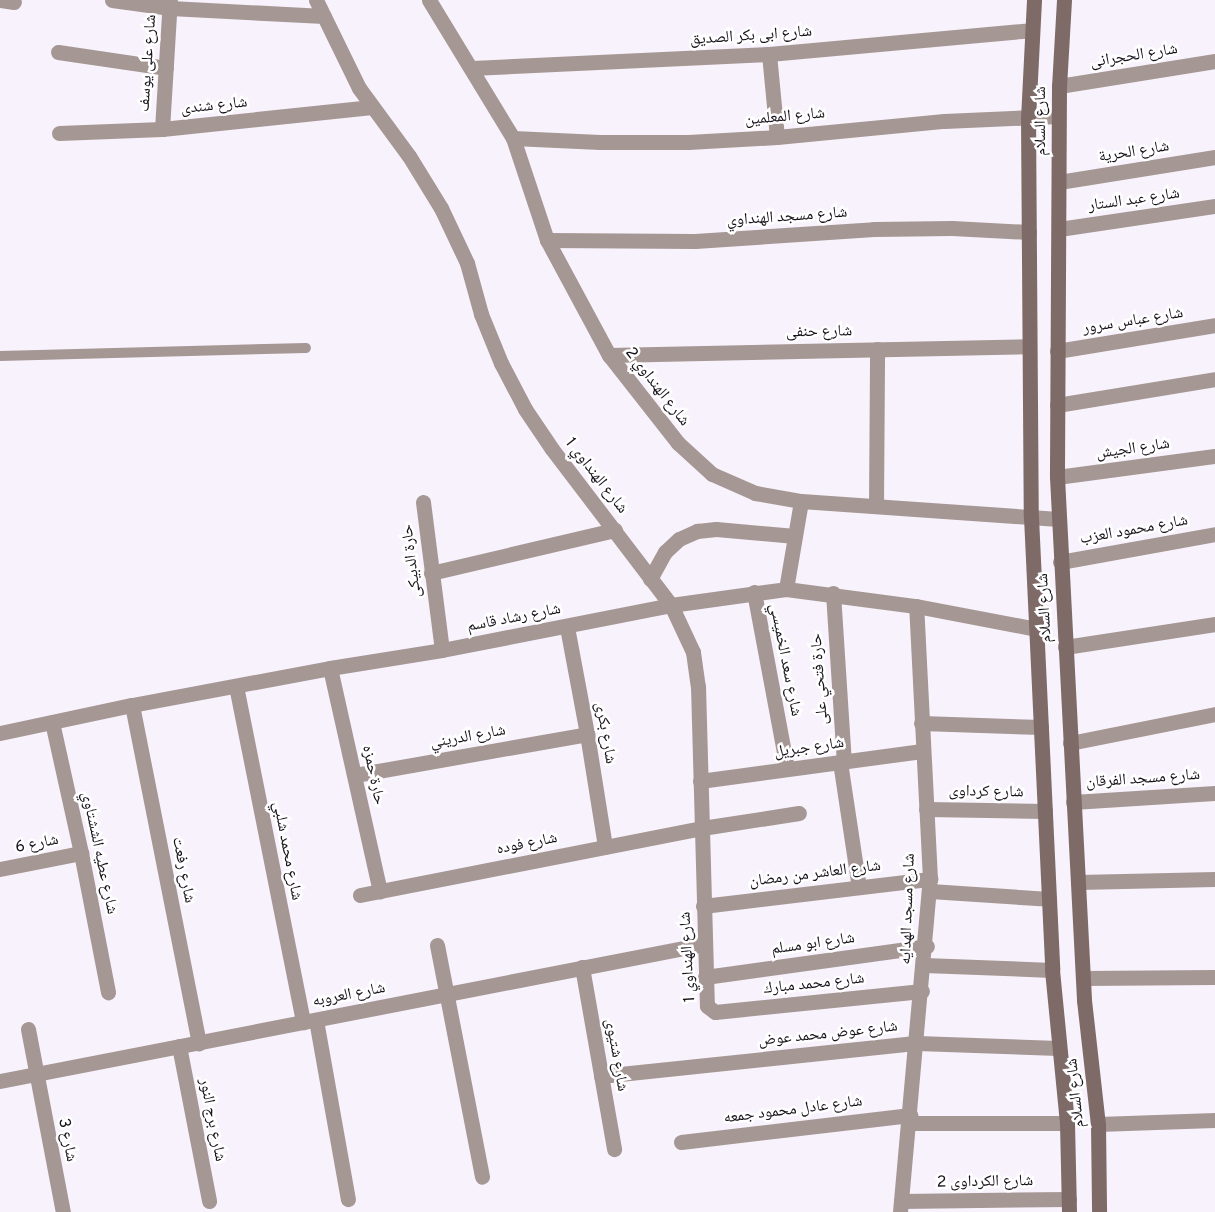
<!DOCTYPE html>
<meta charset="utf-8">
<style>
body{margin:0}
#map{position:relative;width:1215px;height:1212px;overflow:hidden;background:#f8f2fc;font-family:Overpass,"Noto Naskh Arabic",sans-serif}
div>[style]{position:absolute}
.lane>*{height:10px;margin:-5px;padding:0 5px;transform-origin:5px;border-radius:5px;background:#a59794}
.street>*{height:15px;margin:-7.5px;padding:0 7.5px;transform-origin:7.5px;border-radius:7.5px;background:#a59794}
.secondary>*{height:15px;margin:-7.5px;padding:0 7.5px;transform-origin:7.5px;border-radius:7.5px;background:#7e6b67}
span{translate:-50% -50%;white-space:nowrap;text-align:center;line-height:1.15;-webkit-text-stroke:5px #fff;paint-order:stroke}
.street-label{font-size:16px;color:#17121a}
</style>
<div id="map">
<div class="lane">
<div style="left:0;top:356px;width:306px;rotate:-1.5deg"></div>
</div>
<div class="street">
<div style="left:0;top:0;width:14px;rotate:8deg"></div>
<div style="left:112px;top:0;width:59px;rotate:7.9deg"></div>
<div style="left:170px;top:8px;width:154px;rotate:3deg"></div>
<div style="left:316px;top:0;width:98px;rotate:64deg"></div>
<div style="left:359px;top:88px;width:84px;rotate:53.7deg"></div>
<div style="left:409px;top:156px;width:61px;rotate:58.4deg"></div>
<div style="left:441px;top:208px;width:61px;rotate:64.7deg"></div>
<div style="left:467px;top:263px;width:53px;rotate:74.6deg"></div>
<div style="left:481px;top:314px;width:53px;rotate:67.8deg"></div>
<div style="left:501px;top:363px;width:52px;rotate:62.4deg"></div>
<div style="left:525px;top:409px;width:48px;rotate:56deg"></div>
<div style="left:552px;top:449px;width:196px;rotate:52.7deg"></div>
<div style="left:671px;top:605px;width:52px;rotate:64.9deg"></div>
<div style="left:693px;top:652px;width:34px;rotate:82deg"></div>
<div style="left:698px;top:686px;width:320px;rotate:88.4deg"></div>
<div style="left:707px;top:1006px;width:10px;rotate:37deg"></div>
<div style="left:715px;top:1012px;width:208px;rotate:-5.8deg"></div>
<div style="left:429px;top:0;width:162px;rotate:58.7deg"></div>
<div style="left:513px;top:138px;width:108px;rotate:71.6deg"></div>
<div style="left:547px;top:240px;width:131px;rotate:61.7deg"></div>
<div style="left:609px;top:355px;width:112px;rotate:51.9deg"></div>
<div style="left:678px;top:443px;width:46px;rotate:42.4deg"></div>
<div style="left:712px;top:474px;width:47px;rotate:23.8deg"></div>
<div style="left:755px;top:493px;width:47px;rotate:9.9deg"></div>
<div style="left:801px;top:501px;width:258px;rotate:4deg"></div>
<div style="left:58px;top:52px;width:109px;rotate:8.4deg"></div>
<div style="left:769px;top:54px;width:83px;rotate:84.5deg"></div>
<div style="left:472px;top:68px;width:297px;rotate:-2.7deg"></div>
<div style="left:769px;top:54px;width:263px;rotate:-5.2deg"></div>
<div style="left:1059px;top:86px;width:158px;rotate:-9.1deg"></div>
<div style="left:162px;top:129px;width:129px;rotate:-86.5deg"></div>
<div style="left:59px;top:133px;width:103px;rotate:-2.2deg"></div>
<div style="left:162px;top:129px;width:211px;rotate:-6deg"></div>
<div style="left:513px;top:138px;width:87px;rotate:2.6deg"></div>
<div style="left:600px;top:142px;width:88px"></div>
<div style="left:688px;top:142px;width:89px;rotate:-3.2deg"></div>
<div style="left:777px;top:137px;width:168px;rotate:-5.5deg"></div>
<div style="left:944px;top:121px;width:114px;rotate:-2.5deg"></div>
<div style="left:1059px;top:182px;width:158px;rotate:-9.1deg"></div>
<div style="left:1059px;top:229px;width:158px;rotate:-8.4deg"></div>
<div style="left:547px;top:240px;width:148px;rotate:0.4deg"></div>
<div style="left:695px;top:241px;width:179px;rotate:-3.8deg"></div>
<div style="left:874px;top:229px;width:78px;rotate:-0.7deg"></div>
<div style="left:952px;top:228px;width:77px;rotate:3deg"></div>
<div style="left:1057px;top:351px;width:160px;rotate:-9.3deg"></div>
<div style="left:609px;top:355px;width:420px;rotate:-1.2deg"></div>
<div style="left:1057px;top:405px;width:160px;rotate:-9.3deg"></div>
<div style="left:1057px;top:477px;width:159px;rotate:-7.6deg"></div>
<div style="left:423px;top:502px;width:149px;rotate:82.7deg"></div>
<div style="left:876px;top:506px;width:157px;rotate:-89.6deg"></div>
<div style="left:1060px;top:562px;width:158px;rotate:-10.2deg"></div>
<div style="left:431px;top:573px;width:189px;rotate:-13.2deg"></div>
<div style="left:650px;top:579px;width:31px;rotate:-61deg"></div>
<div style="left:665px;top:552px;width:19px;rotate:-43deg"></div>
<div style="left:679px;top:539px;width:20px;rotate:-24deg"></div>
<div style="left:697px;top:531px;width:19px;rotate:-6deg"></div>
<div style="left:716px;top:529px;width:79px;rotate:5.1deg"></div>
<div style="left:786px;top:589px;width:89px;rotate:-80.3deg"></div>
<div style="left:754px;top:592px;width:180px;rotate:79.4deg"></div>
<div style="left:833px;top:593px;width:168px;rotate:86.3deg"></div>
<div style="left:567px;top:627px;width:109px;rotate:79.4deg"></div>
<div style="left:587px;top:734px;width:114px;rotate:80.9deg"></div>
<div style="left:1065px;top:647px;width:152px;rotate:-8.7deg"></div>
<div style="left:330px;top:668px;width:229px;rotate:77.4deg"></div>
<div style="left:236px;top:686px;width:343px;rotate:78.7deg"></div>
<div style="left:132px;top:705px;width:345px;rotate:78.8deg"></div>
<div style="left:52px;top:722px;width:134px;rotate:77.5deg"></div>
<div style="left:81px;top:853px;width:142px;rotate:79deg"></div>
<div style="left:921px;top:723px;width:120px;rotate:1.9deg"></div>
<div style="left:0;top:733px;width:135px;rotate:-12deg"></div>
<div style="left:132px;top:705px;width:201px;rotate:-10.6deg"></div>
<div style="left:330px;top:668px;width:113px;rotate:-9.1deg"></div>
<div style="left:442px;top:650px;width:233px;rotate:-11.1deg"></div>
<div style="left:671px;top:605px;width:116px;rotate:-7.9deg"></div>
<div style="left:786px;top:589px;width:131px;rotate:7.5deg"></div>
<div style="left:916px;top:606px;width:123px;rotate:10.8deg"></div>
<div style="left:1070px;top:743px;width:148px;rotate:-11.3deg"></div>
<div style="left:840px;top:762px;width:126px;rotate:81.4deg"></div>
<div style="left:355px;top:775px;width:236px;rotate:-10deg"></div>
<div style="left:700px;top:781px;width:224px;rotate:-7.7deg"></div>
<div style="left:1073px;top:802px;width:142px;rotate:-3.6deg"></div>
<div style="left:926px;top:809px;width:119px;rotate:1deg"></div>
<div style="left:0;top:869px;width:83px;rotate:-11.2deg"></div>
<div style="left:1078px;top:882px;width:137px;rotate:-1.3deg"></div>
<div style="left:930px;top:891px;width:119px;rotate:3.8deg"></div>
<div style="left:360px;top:895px;width:349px;rotate:-11.1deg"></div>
<div style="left:702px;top:828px;width:98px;rotate:-8.8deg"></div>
<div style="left:703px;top:906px;width:229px;rotate:-6.8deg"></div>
<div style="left:437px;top:945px;width:236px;rotate:79deg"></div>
<div style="left:924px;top:965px;width:128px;rotate:2.2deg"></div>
<div style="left:582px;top:967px;width:185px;rotate:80deg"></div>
<div style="left:705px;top:977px;width:224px;rotate:-7.9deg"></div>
<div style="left:1083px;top:978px;width:132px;rotate:-0.4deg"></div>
<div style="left:316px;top:1020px;width:182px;rotate:79.9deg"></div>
<div style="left:28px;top:1029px;width:186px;rotate:79.2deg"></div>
<div style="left:179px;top:1046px;width:158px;rotate:79deg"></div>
<div style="left:601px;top:1076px;width:318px;rotate:-6deg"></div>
<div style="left:917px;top:1043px;width:141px;rotate:2deg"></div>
<div style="left:0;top:1081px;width:717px;rotate:-11.01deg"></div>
<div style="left:909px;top:1123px;width:158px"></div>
<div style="left:1098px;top:1124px;width:117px;rotate:-2deg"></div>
<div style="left:681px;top:1142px;width:231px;rotate:-6.7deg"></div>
<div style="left:901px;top:1201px;width:168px;rotate:-0.7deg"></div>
<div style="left:900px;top:1212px;width:334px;rotate:-84.9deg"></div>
<div style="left:930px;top:879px;width:273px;rotate:-92.9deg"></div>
</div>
<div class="secondary">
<div style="left:1034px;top:0;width:117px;rotate:92.9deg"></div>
<div style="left:1028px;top:117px;width:400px;rotate:89.6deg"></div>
<div style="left:1031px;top:517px;width:453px;rotate:87.3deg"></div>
<div style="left:1052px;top:970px;width:154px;rotate:84.4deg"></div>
<div style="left:1067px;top:1123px;width:89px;rotate:88.7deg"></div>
<div style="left:1064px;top:0;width:86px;rotate:93.3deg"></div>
<div style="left:1059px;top:86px;width:391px;rotate:90.3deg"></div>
<div style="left:1057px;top:477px;width:524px;rotate:87.04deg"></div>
<div style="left:1084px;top:1000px;width:125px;rotate:83.6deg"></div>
<div style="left:1098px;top:1124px;width:88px;rotate:89.3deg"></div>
</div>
<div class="street-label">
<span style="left:751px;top:36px;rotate:-4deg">شارع ابى بكر الصديق</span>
<span style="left:1134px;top:56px;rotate:-9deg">شارع الحجرانى</span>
<span style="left:148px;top:63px;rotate:-86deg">شارع على يوسف</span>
<span style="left:214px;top:106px;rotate:-6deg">شارع شندى</span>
<span style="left:785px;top:117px;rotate:-5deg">شارع المعلمين</span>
<span style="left:1041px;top:121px;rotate:-90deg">شارع السلام</span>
<span style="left:1134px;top:152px;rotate:-9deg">شارع الحرية</span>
<span style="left:1134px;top:200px;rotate:-8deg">شارع عبد الستار</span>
<span style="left:787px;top:217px;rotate:-4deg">شارع مسجد الهنداوي</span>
<span style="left:1133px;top:321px;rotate:-9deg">شارع عباس سرور</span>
<span style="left:819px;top:332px;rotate:-1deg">شارع حنفى</span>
<span style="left:657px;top:387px;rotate:52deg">شارع الهنداوي 2</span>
<span style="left:1133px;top:449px;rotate:-8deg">شارع الجيش</span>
<span style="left:596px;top:476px;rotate:52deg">شارع الهنداوي 1</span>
<span style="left:1134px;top:530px;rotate:-10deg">شارع محمود العزب</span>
<span style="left:412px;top:561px;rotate:-97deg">حارة الدبيكى</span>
<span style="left:1045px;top:608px;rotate:-93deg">شارع السلام</span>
<span style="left:514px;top:618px;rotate:-11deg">شارع رشاد قاسم</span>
<span style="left:785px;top:660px;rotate:79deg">شارع سعد الخميسي</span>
<span style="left:820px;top:679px;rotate:-94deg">حارة فتحي على</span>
<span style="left:605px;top:733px;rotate:80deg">شارع بكرى</span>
<span style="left:468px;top:737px;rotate:-10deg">شارع الدريني</span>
<span style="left:809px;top:748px;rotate:-8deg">شارع جبريل</span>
<span style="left:373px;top:775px;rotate:78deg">حارة حمزه</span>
<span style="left:1143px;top:779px;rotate:-4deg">شارع مسجد الفرقان</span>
<span style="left:986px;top:792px;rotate:1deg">شارع كرداوى</span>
<span style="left:37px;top:844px;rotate:-11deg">شارع 6</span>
<span style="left:527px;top:844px;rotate:-11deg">شارع فوده</span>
<span style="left:287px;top:851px;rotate:79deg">شارع محمد شلبي</span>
<span style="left:99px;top:853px;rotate:78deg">شارع عطيه الششتاوي</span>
<span style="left:183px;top:870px;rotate:79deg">شارع رفعت</span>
<span style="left:815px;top:874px;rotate:-7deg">شارع العاشر من رمضان</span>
<span style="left:908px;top:909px;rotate:-88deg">شارع مسجد الهدايه</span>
<span style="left:813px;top:944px;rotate:-8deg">شارع ابو مسلم</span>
<span style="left:688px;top:957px;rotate:-93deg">شارع الهنداوي 1</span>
<span style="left:814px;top:984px;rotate:-6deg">شارع محمد مبارك</span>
<span style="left:349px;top:995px;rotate:-11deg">شارع العروبه</span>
<span style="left:828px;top:1034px;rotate:-6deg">شارع عوض محمد عوض</span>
<span style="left:616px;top:1055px;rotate:80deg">شارع شتيوى</span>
<span style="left:1076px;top:1093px;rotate:-96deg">شارع السلام</span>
<span style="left:793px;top:1110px;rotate:-7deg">شارع عادل محمود جمعه</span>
<span style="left:212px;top:1120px;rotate:79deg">شارع برج النور</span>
<span style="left:67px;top:1140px;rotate:79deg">شارع 3</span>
<span style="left:985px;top:1182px;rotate:-1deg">شارع الكرداوى 2</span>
</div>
</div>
